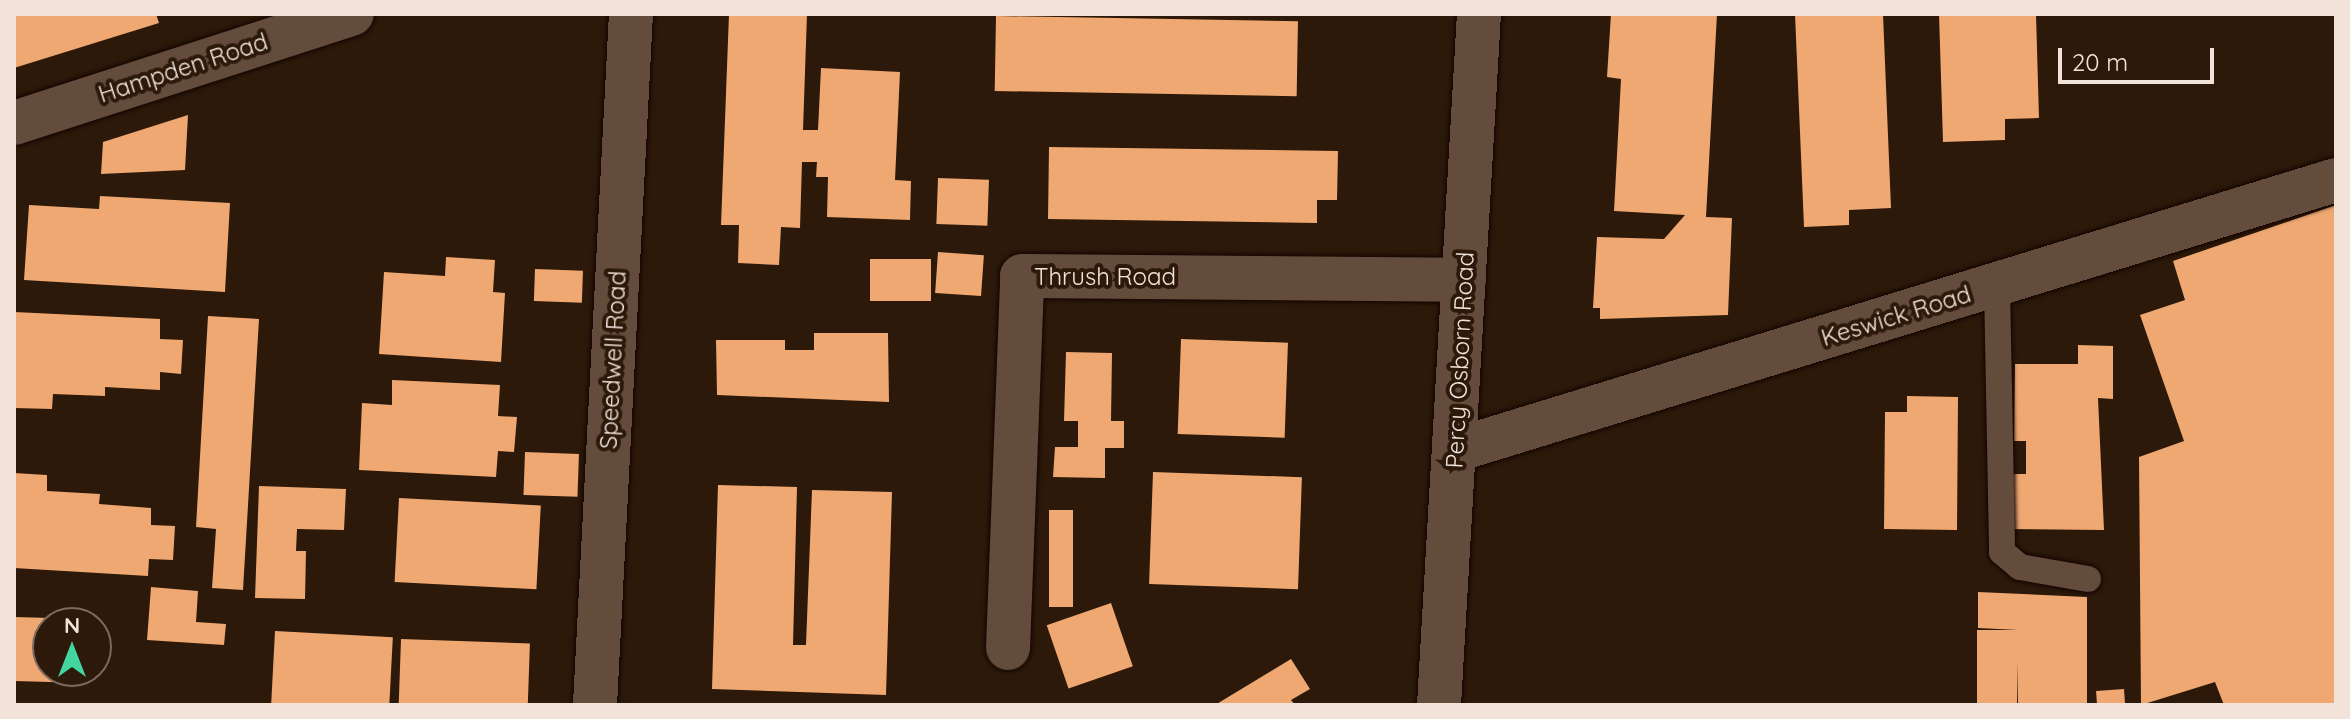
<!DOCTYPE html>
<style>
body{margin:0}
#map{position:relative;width:2350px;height:719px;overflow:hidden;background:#2c190a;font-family:Quicksand,sans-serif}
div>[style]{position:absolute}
.building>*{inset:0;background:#efa872;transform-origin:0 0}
.roads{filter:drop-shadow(0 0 2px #140400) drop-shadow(0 0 2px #140400)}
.lane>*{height:26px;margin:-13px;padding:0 13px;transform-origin:13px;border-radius:13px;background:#634c3c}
.street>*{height:44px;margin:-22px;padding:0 22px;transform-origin:22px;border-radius:22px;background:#634c3c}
span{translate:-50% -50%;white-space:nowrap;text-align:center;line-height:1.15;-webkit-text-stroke:8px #2c190a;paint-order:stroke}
.street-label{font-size:24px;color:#f1e3da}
.frame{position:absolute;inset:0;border:16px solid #f1e3da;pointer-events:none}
.north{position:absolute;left:32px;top:607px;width:80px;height:80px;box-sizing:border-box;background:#2c190a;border:2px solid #7b6a5d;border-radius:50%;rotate:0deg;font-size:22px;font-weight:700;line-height:32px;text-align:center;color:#f1e3da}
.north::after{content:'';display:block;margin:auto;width:28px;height:36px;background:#43d4a0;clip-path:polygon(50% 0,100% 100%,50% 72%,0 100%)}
.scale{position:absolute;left:2058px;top:48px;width:156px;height:36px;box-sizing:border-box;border:4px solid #f1e3da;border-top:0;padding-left:10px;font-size:24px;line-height:28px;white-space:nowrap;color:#f1e3da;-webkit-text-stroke:6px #2c190a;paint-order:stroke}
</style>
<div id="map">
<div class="building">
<div style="clip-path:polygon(14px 14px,156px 14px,159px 23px,14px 68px)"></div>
<div style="clip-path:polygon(729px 14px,807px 14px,803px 130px,818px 130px,821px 68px,900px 72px,895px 180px,911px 181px,910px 220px,827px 217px,828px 177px,816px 177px,817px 162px,802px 162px,800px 228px,781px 227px,779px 265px,738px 263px,739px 225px,721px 225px)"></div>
<div style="clip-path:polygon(1611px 14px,1717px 14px,1706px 217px,1732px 218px,1728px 315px,1600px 319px,1600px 308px,1593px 308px,1597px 237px,1664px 239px,1685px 215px,1614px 211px,1621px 79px,1607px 77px)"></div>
<div style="clip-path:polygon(1795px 14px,1883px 14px,1891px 208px,1849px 210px,1849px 225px,1804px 227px)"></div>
<div style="clip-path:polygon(1939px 14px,2036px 14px,2039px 118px,2005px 119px,2005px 140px,1943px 142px)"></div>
<div style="left:996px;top:16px;width:302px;height:75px;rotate:1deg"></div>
<div style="clip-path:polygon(188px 115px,185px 170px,101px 174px,103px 142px)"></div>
<div style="clip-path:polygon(1049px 147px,1338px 151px,1337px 200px,1317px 200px,1317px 223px,1048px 219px)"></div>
<div style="left:938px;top:178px;width:51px;height:46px;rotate:2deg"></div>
<div style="clip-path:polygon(100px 196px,230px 203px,225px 292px,24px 280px,29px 205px,99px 209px)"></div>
<div style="clip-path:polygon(2336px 205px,2336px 705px,2224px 705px,2215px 682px,2141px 705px,2139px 457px,2184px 441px,2140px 315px,2185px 300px,2173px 261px)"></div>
<div style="left:938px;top:252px;width:46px;height:41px;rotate:4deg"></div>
<div style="clip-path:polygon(446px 257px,495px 260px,493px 292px,505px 293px,501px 362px,379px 354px,384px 272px,445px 276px)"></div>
<div style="left:870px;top:259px;width:61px;height:42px"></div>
<div style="left:535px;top:269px;width:48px;height:32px;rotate:2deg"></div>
<div style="clip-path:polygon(14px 312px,160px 319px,160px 339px,183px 340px,181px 374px,160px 372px,160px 390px,105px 387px,105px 396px,53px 394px,52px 409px,14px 408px)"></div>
<div style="clip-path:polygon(208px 316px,259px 319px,243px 590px,212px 588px,216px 529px,196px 527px)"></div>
<div style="clip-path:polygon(814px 333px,888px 333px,889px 402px,717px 395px,716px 340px,785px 340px,785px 350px,814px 350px)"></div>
<div style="left:1181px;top:339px;width:107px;height:95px;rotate:2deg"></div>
<div style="clip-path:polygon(2078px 345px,2113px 346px,2113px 399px,2098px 398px,2104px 530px,2009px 529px,2010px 474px,2026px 474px,2026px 441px,2014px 441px,2015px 364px,2078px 364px)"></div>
<div style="clip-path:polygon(1066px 352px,1112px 353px,1111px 421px,1124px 421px,1124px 448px,1105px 448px,1105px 478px,1053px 477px,1055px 447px,1078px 447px,1078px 421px,1064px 421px)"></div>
<div style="clip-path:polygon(392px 380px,500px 385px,498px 416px,517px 417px,514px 452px,498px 451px,496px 477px,359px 470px,362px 403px,392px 405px)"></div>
<div style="clip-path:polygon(1907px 396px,1958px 397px,1957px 530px,1884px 529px,1885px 412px,1907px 412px)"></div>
<div style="left:525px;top:452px;width:54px;height:43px;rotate:2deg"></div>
<div style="left:1153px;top:472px;width:149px;height:112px;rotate:2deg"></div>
<div style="clip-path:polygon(14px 473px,47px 475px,47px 491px,100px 494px,99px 504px,151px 508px,151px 525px,175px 526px,173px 560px,149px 559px,148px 576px,14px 568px)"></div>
<div style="clip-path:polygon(718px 485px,797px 487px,793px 645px,806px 645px,812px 490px,892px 492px,886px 695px,712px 689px)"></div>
<div style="clip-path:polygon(259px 486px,346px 489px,344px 530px,297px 529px,296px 551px,306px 551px,305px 599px,255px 598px)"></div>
<div style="left:399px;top:498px;width:142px;height:84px;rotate:3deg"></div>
<div style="left:1049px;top:510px;width:24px;height:97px"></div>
<div style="clip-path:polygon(151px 587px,198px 591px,196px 622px,226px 624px,224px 645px,147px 640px)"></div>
<div style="clip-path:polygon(1978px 592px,2087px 597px,2087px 705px,2018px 705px,2018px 662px,2017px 705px,1977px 705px,1977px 630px,2018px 630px,1978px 628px)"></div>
<div style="left:1111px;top:603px;width:67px;height:68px;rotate:71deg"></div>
<div style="clip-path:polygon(14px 617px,88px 619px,48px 623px,48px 671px,86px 671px,86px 683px,14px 681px)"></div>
<div style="left:275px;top:631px;width:118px;height:74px;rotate:3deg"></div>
<div style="left:401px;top:639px;width:129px;height:66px;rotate:2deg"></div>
<div style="clip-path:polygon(1291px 659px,1310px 689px,1291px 700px,1295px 705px,1215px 705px)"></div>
<div style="left:2124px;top:689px;width:16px;height:28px;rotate:86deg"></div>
</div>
<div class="roads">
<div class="lane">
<div style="left:1997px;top:286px;width:266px;rotate:88.9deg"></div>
<div style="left:2002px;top:552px;width:23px;rotate:40deg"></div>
<div style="left:2020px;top:567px;width:69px;rotate:10deg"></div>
</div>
<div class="street">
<div style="left:14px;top:123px;width:355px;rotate:-17.9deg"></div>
<div style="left:1456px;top:450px;width:920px;rotate:-17.06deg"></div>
<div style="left:1008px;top:648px;width:372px;rotate:-87.8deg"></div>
<div style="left:1022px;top:276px;width:442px;rotate:0.5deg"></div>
<div style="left:595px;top:705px;width:692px;rotate:-87.02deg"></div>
<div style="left:1439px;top:705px;width:692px;rotate:-86.69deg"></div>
</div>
</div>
<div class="street-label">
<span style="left:183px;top:68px;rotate:-18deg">Hampden Road</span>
<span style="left:1105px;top:277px">Thrush Road</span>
<span style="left:1896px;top:316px;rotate:-17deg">Keswick Road</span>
<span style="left:613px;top:360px;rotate:-87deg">Speedwell Road</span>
<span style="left:1460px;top:360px;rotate:-87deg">Percy Osborn Road</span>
</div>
<div class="frame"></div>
<div class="north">N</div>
<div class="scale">20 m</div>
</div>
